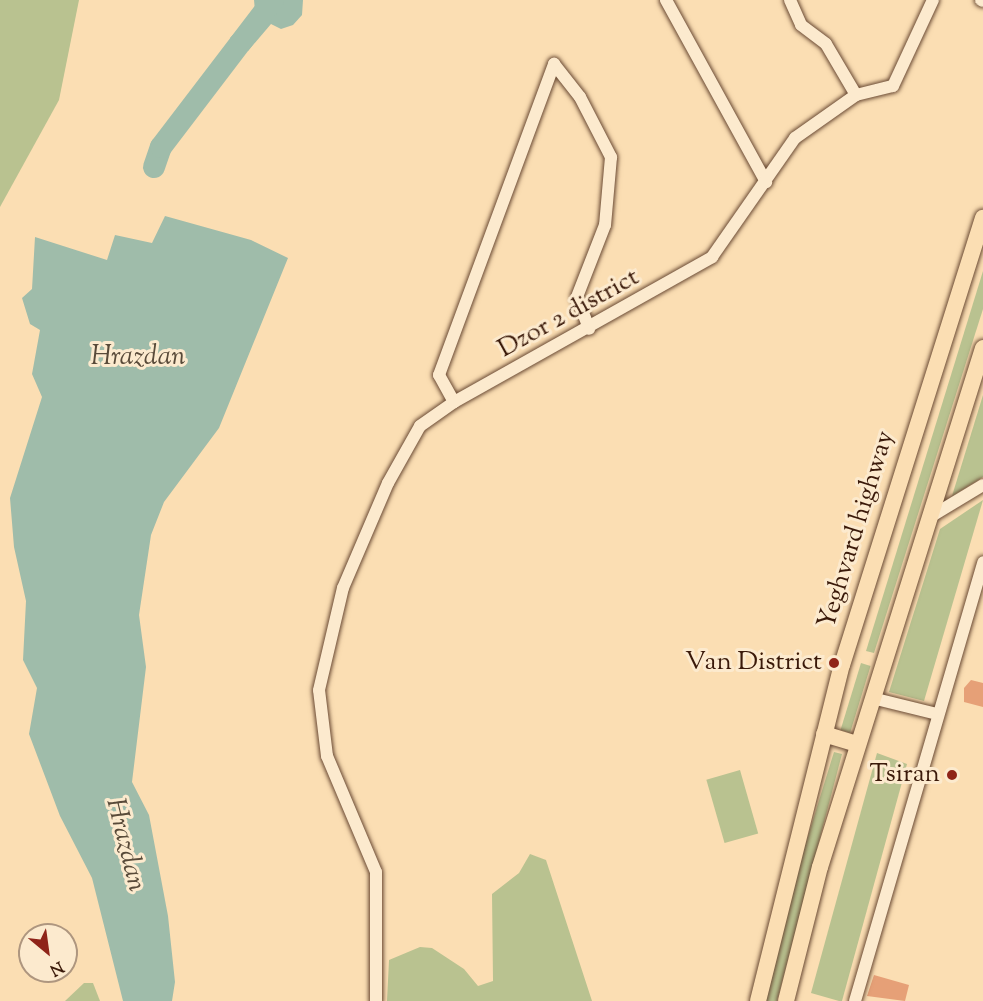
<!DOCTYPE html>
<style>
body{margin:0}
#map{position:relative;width:983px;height:1001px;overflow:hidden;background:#fbdeb3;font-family:"Sorts Mill Goudy",serif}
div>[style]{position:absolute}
.green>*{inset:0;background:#b9c290;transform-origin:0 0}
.water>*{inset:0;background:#9fbcaa}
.river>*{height:22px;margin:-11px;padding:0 11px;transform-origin:11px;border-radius:11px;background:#9fbcaa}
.building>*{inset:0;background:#e6a077}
.roads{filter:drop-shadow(0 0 2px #6a4a34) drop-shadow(0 0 2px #6a4a34)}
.minor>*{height:12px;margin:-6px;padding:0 6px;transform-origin:6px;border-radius:6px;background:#fceace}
.major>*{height:16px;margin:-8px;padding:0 8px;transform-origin:8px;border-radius:8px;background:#fbdeb3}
.dots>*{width:16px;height:16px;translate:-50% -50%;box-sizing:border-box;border:3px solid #fceace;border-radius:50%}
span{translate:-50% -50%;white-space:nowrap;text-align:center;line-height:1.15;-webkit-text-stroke:6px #fceace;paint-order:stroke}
.street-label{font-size:26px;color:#3a1909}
.poi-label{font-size:26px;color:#3a1909}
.right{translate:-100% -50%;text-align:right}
.water-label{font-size:27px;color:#584a39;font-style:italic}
.north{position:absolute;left:18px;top:923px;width:60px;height:60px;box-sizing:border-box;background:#fceace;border:2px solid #ae967f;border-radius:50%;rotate:151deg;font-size:16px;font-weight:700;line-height:24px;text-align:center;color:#3a1909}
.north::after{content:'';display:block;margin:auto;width:21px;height:27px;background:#8f2418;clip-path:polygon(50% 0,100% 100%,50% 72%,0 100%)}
</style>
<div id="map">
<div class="green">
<div style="clip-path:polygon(0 0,79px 0,59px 100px,0 207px)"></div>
<div style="clip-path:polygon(983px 271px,983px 309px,874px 653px,866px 651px)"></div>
<div style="clip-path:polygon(983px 395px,983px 477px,952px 496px)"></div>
<div style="clip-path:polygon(983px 500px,924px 701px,889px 692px,940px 529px)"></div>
<div style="left:861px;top:663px;width:10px;height:70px;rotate:17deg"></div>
<div style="clip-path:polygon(834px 752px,842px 754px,777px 1001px,765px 1001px,799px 865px)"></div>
<div style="clip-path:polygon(877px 753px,907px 764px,842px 1001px,839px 1001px,811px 993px)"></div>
<div style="left:740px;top:770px;width:66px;height:35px;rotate:74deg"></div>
<div style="clip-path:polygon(530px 854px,546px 860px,592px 1001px,387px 1001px,389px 960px,420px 947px,432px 948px,464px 969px,478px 986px,493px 981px,492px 894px,519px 873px)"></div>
<div style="clip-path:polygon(84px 983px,93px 983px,100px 1001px,65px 1001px)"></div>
</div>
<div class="water">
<div style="clip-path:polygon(254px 0,303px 0,302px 15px,293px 25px,281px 29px,271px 24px,248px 51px,230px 38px,255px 11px)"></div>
<div style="clip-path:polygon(165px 216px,251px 240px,288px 258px,219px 428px,164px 502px,151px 535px,139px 615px,146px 667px,132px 782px,149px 815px,168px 916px,175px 982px,172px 1001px,123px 1001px,92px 878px,60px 816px,29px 734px,37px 688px,23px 660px,26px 601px,14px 547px,10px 498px,42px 397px,32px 374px,40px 330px,30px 324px,22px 298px,32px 289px,35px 237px,107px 260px,115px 235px,152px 243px)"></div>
</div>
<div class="river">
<div style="left:154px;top:167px;width:21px;rotate:-71deg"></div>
<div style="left:161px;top:147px;width:185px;rotate:-52.7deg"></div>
</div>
<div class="building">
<div style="clip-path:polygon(971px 680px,983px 683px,983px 707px,964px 702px,964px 688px)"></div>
<div style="clip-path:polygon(874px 975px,909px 985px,905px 1001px,867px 996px)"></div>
</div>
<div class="roads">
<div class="minor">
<div style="left:666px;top:0;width:208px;rotate:61.2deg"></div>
<div style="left:790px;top:0;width:27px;rotate:66deg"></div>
<div style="left:801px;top:25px;width:31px;rotate:37deg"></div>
<div style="left:826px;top:44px;width:59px;rotate:59.5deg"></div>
<div style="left:981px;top:0;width:2px;rotate:27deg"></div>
<div style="left:554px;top:64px;width:42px;rotate:51.8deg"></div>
<div style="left:580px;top:97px;width:68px;rotate:62.7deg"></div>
<div style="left:611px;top:157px;width:68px;rotate:95deg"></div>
<div style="left:605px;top:225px;width:77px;rotate:111.3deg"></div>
<div style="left:577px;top:297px;width:34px;rotate:69deg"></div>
<div style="left:454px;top:402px;width:31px;rotate:-119deg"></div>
<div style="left:439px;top:375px;width:332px;rotate:-69.7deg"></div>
<div style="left:930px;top:517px;width:62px;rotate:-31.1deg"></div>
<div style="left:872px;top:698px;width:67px;rotate:13.8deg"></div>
<div style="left:376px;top:1001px;width:129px;rotate:-90deg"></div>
<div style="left:376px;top:872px;width:126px;rotate:-112.9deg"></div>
<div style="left:327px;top:756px;width:66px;rotate:-96.9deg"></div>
<div style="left:319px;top:690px;width:105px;rotate:-76.8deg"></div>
<div style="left:343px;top:588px;width:114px;rotate:-66.8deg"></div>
<div style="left:388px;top:483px;width:65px;rotate:-60.7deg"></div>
<div style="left:420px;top:426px;width:42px;rotate:-35.2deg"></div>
<div style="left:454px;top:402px;width:296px;rotate:-29.3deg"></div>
<div style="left:712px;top:257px;width:145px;rotate:-55.1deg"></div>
<div style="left:795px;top:138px;width:75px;rotate:-35.2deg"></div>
<div style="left:856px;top:95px;width:38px;rotate:-14deg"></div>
<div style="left:893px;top:86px;width:95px;rotate:-65.1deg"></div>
<div style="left:855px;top:1001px;width:457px;rotate:-73.7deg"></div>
</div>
<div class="major">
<div style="left:824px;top:734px;width:34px;rotate:17deg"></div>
<div style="left:758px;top:1001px;width:346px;rotate:-76deg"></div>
<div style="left:842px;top:665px;width:469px;rotate:-72.5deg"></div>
<div style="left:786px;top:1001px;width:138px;rotate:-75.8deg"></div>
<div style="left:820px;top:867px;width:544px;rotate:-72.56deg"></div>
</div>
</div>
<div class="dots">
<div style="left:834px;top:663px;background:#8f2418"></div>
<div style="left:952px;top:775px;background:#8f2418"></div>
</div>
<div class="street-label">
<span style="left:569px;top:314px;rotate:-29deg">Dzor 2 district</span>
<span style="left:857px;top:530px;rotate:-73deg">Yeghvard highway</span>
</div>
<div class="poi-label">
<span class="right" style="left:822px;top:663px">Van District</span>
<span class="right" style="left:940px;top:775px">Tsiran</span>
</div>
<div class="water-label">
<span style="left:138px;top:358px">Hrazdan</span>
<span style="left:125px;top:845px;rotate:76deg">Hrazdan</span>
</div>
<div class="north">N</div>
</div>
